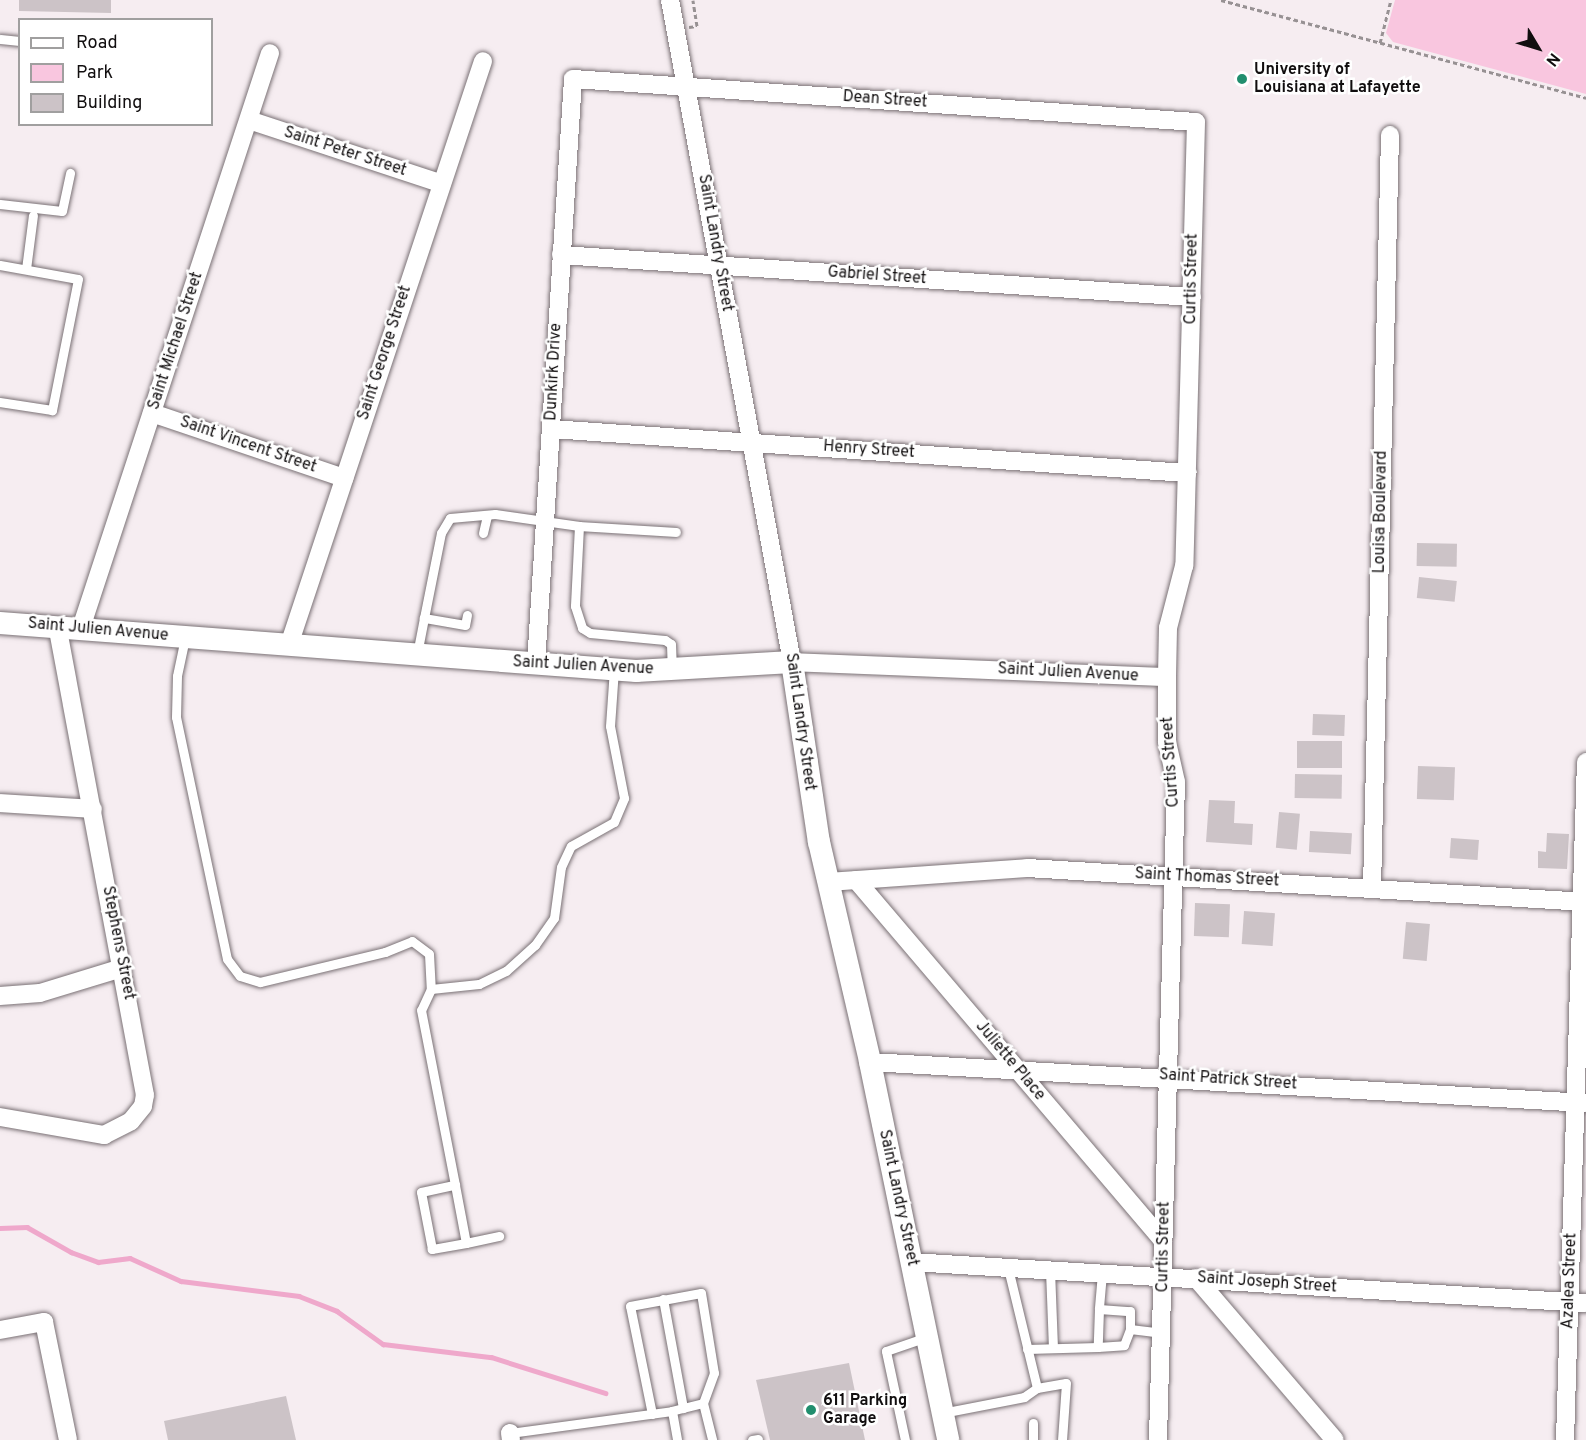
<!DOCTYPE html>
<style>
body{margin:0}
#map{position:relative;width:1586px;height:1440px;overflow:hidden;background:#f6edf1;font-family:Overpass,sans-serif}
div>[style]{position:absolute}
.green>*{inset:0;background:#f9c6df}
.stream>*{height:4.5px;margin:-2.25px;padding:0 2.25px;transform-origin:2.25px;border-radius:2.25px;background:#efa8cb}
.building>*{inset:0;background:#ccc3c7;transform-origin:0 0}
.path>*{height:3px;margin-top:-1.5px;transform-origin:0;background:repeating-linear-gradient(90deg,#979193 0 4.5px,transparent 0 7.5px)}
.roads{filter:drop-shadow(0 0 2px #7a7175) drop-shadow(0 0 2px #7a7175)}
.service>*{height:9px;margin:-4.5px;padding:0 4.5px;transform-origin:4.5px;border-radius:4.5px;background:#fff}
.minor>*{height:18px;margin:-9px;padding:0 9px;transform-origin:9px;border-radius:9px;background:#fff}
.tertiary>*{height:22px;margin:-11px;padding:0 11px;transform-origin:11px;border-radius:11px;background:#fff}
.dots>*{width:16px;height:16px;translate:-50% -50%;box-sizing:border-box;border:3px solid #fff;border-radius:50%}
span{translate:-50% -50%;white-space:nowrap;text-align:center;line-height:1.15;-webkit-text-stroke:5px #fff;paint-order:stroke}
.poi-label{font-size:16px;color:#110e0f;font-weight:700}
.left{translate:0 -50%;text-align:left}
.street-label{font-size:16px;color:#110e0f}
.legend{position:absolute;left:18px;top:18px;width:195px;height:108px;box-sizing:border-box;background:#fff;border:2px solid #a09f9f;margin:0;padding:8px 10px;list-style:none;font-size:18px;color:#110e0f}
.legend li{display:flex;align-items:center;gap:12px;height:30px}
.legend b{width:30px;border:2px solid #a09f9f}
.north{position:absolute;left:1508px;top:18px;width:60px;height:60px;-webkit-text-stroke:4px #fff;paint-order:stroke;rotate:128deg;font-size:16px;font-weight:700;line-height:24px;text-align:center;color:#110e0f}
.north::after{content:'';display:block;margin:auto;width:21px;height:27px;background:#110e0f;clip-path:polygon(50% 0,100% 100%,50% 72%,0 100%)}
</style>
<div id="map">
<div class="green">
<div style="clip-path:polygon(1395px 0,1586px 0,1586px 94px,1393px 42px,1386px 33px)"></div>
</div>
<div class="stream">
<div style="left:0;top:1228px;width:27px;rotate:-2deg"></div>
<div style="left:27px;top:1227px;width:51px;rotate:29.6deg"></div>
<div style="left:71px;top:1252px;width:29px;rotate:20deg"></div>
<div style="left:98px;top:1262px;width:32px;rotate:-7deg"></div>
<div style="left:130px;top:1258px;width:56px;rotate:24.3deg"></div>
<div style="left:181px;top:1281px;width:119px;rotate:7.2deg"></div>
<div style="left:299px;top:1296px;width:41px;rotate:21.5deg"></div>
<div style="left:337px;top:1311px;width:57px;rotate:35.7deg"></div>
<div style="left:383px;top:1344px;width:109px;rotate:6.9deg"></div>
<div style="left:491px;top:1357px;width:120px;rotate:17.5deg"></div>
</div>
<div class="building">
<div style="clip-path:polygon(19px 0,111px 0,111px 13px,19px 11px)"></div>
<div style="left:1417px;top:543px;width:40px;height:23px;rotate:1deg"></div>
<div style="left:1419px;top:577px;width:38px;height:21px;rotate:6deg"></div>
<div style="left:1313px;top:714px;width:32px;height:21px;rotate:2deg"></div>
<div style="left:1297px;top:741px;width:45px;height:27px"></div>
<div style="left:1418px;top:766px;width:37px;height:33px;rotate:2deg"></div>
<div style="left:1295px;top:774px;width:47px;height:24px;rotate:1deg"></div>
<div style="clip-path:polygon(1209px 800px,1235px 801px,1234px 823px,1253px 824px,1252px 845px,1206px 842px)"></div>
<div style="left:1279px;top:812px;width:21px;height:36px;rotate:5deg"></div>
<div style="left:1310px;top:831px;width:42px;height:21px;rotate:3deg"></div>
<div style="clip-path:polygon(1547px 833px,1569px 834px,1567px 869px,1538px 868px,1538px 851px,1546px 852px)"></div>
<div style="left:1451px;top:838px;width:28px;height:20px;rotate:4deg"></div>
<div style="left:1195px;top:903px;width:35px;height:33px;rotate:2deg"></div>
<div style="left:1244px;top:911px;width:31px;height:33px;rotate:4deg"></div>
<div style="left:1406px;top:922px;width:24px;height:37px;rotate:5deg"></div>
<div style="clip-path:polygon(849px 1363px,865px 1440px,770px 1440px,756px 1380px)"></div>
<div style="clip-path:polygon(286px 1396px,296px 1440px,168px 1440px,164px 1421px)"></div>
</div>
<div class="path">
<div style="left:1221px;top:0;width:378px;rotate:15deg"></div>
<div style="left:689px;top:27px;width:8px;rotate:-7deg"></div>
<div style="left:697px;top:26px;width:26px;rotate:-99deg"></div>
<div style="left:1380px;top:43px;width:44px;rotate:-75.7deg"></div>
</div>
<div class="roads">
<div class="service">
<div style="left:0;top:39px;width:20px;rotate:6deg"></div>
<div style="left:0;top:204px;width:62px;rotate:6.4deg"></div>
<div style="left:62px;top:211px;width:39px;rotate:-78deg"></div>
<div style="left:0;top:265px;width:79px;rotate:10.2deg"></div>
<div style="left:78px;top:279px;width:134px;rotate:101.2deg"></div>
<div style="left:52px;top:410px;width:53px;rotate:-171.3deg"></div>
<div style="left:26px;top:269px;width:54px;rotate:-82.6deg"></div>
<div style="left:579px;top:526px;width:80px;rotate:92.9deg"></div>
<div style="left:575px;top:606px;width:23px;rotate:72deg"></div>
<div style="left:582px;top:628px;width:9px;rotate:32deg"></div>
<div style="left:590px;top:633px;width:75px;rotate:5.3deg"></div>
<div style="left:665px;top:640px;width:7px;rotate:34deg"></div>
<div style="left:671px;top:644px;width:24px;rotate:88deg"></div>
<div style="left:483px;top:533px;width:18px;rotate:-77deg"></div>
<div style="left:467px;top:615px;width:10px;rotate:101deg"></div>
<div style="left:465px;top:625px;width:42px;rotate:-170.3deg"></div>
<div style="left:424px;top:618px;width:87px;rotate:-78.7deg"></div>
<div style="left:441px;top:533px;width:17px;rotate:-59deg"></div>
<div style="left:450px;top:518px;width:45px;rotate:-5.1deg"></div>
<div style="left:495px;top:514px;width:85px;rotate:8.1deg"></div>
<div style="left:579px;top:526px;width:97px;rotate:3.5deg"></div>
<div style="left:185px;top:638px;width:39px;rotate:102deg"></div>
<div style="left:177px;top:676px;width:41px;rotate:91.4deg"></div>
<div style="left:176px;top:717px;width:247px;rotate:78.1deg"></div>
<div style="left:227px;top:959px;width:21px;rotate:53deg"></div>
<div style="left:240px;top:976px;width:21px;rotate:17deg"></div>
<div style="left:260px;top:982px;width:129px;rotate:-13.5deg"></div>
<div style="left:385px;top:952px;width:29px;rotate:-22deg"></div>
<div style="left:412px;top:941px;width:21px;rotate:37deg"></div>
<div style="left:429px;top:954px;width:35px;rotate:87deg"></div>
<div style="left:431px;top:989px;width:23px;rotate:115deg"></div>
<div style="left:421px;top:1010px;width:178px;rotate:79deg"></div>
<div style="left:455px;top:1185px;width:59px;rotate:79.3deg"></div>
<div style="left:466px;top:1243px;width:35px;rotate:170deg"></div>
<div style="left:432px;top:1249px;width:58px;rotate:-100.9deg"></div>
<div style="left:421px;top:1192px;width:35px;rotate:-12deg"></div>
<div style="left:417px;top:654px;width:37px;rotate:-79deg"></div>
<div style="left:431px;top:989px;width:48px;rotate:-5.9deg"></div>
<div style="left:479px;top:984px;width:30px;rotate:-26deg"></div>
<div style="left:506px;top:971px;width:39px;rotate:-42deg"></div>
<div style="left:535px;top:945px;width:33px;rotate:-55deg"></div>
<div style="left:554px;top:918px;width:51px;rotate:-82.2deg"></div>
<div style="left:561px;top:867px;width:23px;rotate:-65deg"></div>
<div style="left:571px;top:846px;width:49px;rotate:-29.2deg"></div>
<div style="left:614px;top:822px;width:26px;rotate:-67deg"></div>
<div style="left:624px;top:798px;width:73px;rotate:-101deg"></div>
<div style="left:610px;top:726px;width:57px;rotate:-86deg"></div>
<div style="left:466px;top:1243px;width:34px;rotate:-12deg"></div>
<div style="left:1050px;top:1270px;width:77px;rotate:87.8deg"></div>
<div style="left:1102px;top:1273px;width:36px;rotate:95deg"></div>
<div style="left:1099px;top:1309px;width:31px;rotate:4deg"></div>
<div style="left:1130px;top:1311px;width:18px;rotate:90deg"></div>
<div style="left:1130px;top:1329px;width:31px;rotate:7deg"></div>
<div style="left:663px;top:1299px;width:111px;rotate:79.6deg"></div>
<div style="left:1099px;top:1309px;width:38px;rotate:92deg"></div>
<div style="left:1098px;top:1347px;width:26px;rotate:-4deg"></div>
<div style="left:1124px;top:1345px;width:17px;rotate:-69deg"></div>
<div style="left:1027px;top:1349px;width:71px;rotate:-1.6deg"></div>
<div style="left:1037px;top:1388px;width:29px;rotate:-10deg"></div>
<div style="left:1066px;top:1383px;width:57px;rotate:94deg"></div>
<div style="left:703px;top:1403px;width:38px;rotate:76deg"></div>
<div style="left:942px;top:1413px;width:84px;rotate:-11deg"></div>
<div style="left:1024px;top:1397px;width:16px;rotate:-35deg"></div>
<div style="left:1037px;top:1388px;width:123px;rotate:-103.6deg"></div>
<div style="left:652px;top:1414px;width:110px;rotate:-101.5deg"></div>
<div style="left:630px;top:1306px;width:72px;rotate:-10.4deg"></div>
<div style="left:701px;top:1293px;width:81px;rotate:80.8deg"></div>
<div style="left:714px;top:1373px;width:32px;rotate:110deg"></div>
<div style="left:703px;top:1403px;width:32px;rotate:166deg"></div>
<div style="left:1033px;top:1423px;width:17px;rotate:90deg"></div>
<div style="left:510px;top:1433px;width:163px;rotate:-7.7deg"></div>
<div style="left:672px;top:1411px;width:29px;rotate:80deg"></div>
<div style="left:752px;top:1440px;width:6px;rotate:-9deg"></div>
<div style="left:905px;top:1440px;width:91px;rotate:-102.1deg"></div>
<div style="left:886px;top:1351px;width:43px;rotate:-18.9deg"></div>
</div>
<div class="minor">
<div style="left:670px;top:0;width:673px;rotate:79.56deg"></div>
<div style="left:792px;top:662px;width:375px;rotate:2.3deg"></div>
<div style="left:249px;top:120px;width:203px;rotate:18.3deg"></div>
<div style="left:561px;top:255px;width:632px;rotate:3.81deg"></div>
<div style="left:152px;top:413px;width:203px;rotate:18.7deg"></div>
<div style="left:551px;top:429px;width:638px;rotate:3.96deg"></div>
<div style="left:81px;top:628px;width:605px;rotate:-71.8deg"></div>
<div style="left:289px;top:645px;width:615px;rotate:-71.62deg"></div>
<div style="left:536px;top:664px;width:586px;rotate:-86.38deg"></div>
<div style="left:573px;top:79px;width:624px;rotate:3.95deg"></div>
<div style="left:1196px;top:122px;width:444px;rotate:91.5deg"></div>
<div style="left:1184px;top:566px;width:64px;rotate:104.5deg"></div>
<div style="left:1168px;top:628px;width:49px;rotate:91.2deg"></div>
<div style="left:1167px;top:677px;width:65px;rotate:90deg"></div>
<div style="left:1167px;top:742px;width:41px;rotate:77.3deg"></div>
<div style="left:1176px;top:782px;width:658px;rotate:91.57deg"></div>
<div style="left:0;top:803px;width:93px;rotate:3.7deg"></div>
<div style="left:856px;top:880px;width:474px;rotate:49.6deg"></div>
<div style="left:828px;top:882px;width:199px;rotate:-4deg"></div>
<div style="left:1027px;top:868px;width:560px;rotate:3.48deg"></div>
<div style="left:1372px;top:888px;width:753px;rotate:-88.63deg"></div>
<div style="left:0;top:996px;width:40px;rotate:-4.3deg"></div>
<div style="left:40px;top:993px;width:86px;rotate:-17deg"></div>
<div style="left:870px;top:1062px;width:717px;rotate:3.28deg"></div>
<div style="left:0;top:1117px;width:106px;rotate:9.8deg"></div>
<div style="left:104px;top:1135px;width:30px;rotate:-27deg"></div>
<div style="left:131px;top:1121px;width:19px;rotate:-51deg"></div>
<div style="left:143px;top:1106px;width:11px;rotate:-80deg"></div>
<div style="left:145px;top:1095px;width:477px;rotate:-100.6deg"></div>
<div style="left:911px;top:1262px;width:676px;rotate:3.48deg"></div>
<div style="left:1196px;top:1278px;width:213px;rotate:49.4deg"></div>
<div style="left:0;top:1330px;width:45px;rotate:-10.3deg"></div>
<div style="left:44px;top:1322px;width:120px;rotate:78.5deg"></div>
<div style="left:510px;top:1433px;width:7px;rotate:82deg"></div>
<div style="left:1565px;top:1440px;width:678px;rotate:-88.23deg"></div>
</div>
<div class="tertiary">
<div style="left:0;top:623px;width:638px;rotate:4.32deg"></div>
<div style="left:636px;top:671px;width:156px;rotate:-3.3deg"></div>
<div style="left:792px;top:662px;width:182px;rotate:81.5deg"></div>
<div style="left:819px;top:842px;width:226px;rotate:76.9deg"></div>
<div style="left:870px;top:1062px;width:386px;rotate:78.3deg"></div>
</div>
</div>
<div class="dots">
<div style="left:1242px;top:79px;background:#218e6e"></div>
<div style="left:811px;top:1410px;background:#218e6e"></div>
</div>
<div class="poi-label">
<span class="left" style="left:1254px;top:79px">University of<br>Louisiana at Lafayette</span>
<span class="left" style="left:823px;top:1410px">611 Parking<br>Garage</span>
</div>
<div class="street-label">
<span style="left:885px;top:100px;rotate:4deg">Dean Street</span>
<span style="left:345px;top:152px;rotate:18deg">Saint Peter Street</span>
<span style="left:715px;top:243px;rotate:80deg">Saint Landry Street</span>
<span style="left:877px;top:276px;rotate:4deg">Gabriel Street</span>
<span style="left:1192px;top:279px;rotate:-89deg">Curtis Street</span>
<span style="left:176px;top:341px;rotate:-72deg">Saint Michael Street</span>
<span style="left:385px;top:353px;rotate:-72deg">Saint George Street</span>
<span style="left:554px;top:372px;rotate:-87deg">Dunkirk Drive</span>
<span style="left:248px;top:445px;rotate:19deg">Saint Vincent Street</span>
<span style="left:869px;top:450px;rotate:4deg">Henry Street</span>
<span style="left:1381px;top:512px;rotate:-89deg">Louisa Boulevard</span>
<span style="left:98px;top:630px;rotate:5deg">Saint Julien Avenue</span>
<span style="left:583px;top:666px;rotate:3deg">Saint Julien Avenue</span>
<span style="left:1068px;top:673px;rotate:3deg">Saint Julien Avenue</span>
<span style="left:800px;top:722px;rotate:82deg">Saint Landry Street</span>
<span style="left:1171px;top:762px;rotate:-94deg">Curtis Street</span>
<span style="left:1207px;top:878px;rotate:3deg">Saint Thomas Street</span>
<span style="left:118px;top:943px;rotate:79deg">Stephens Street</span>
<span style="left:1010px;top:1061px;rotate:50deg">Juliette Place</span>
<span style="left:1228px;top:1080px;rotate:4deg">Saint Patrick Street</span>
<span style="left:898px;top:1198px;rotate:78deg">Saint Landry Street</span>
<span style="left:1164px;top:1247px;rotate:-89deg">Curtis Street</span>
<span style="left:1570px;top:1281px;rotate:-88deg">Azalea Street</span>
<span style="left:1267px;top:1283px;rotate:4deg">Saint Joseph Street</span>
</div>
<ul class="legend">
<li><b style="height:8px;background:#fff"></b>Road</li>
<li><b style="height:16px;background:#f9c6df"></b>Park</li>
<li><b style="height:16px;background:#ccc3c7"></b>Building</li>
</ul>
<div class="north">N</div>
</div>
